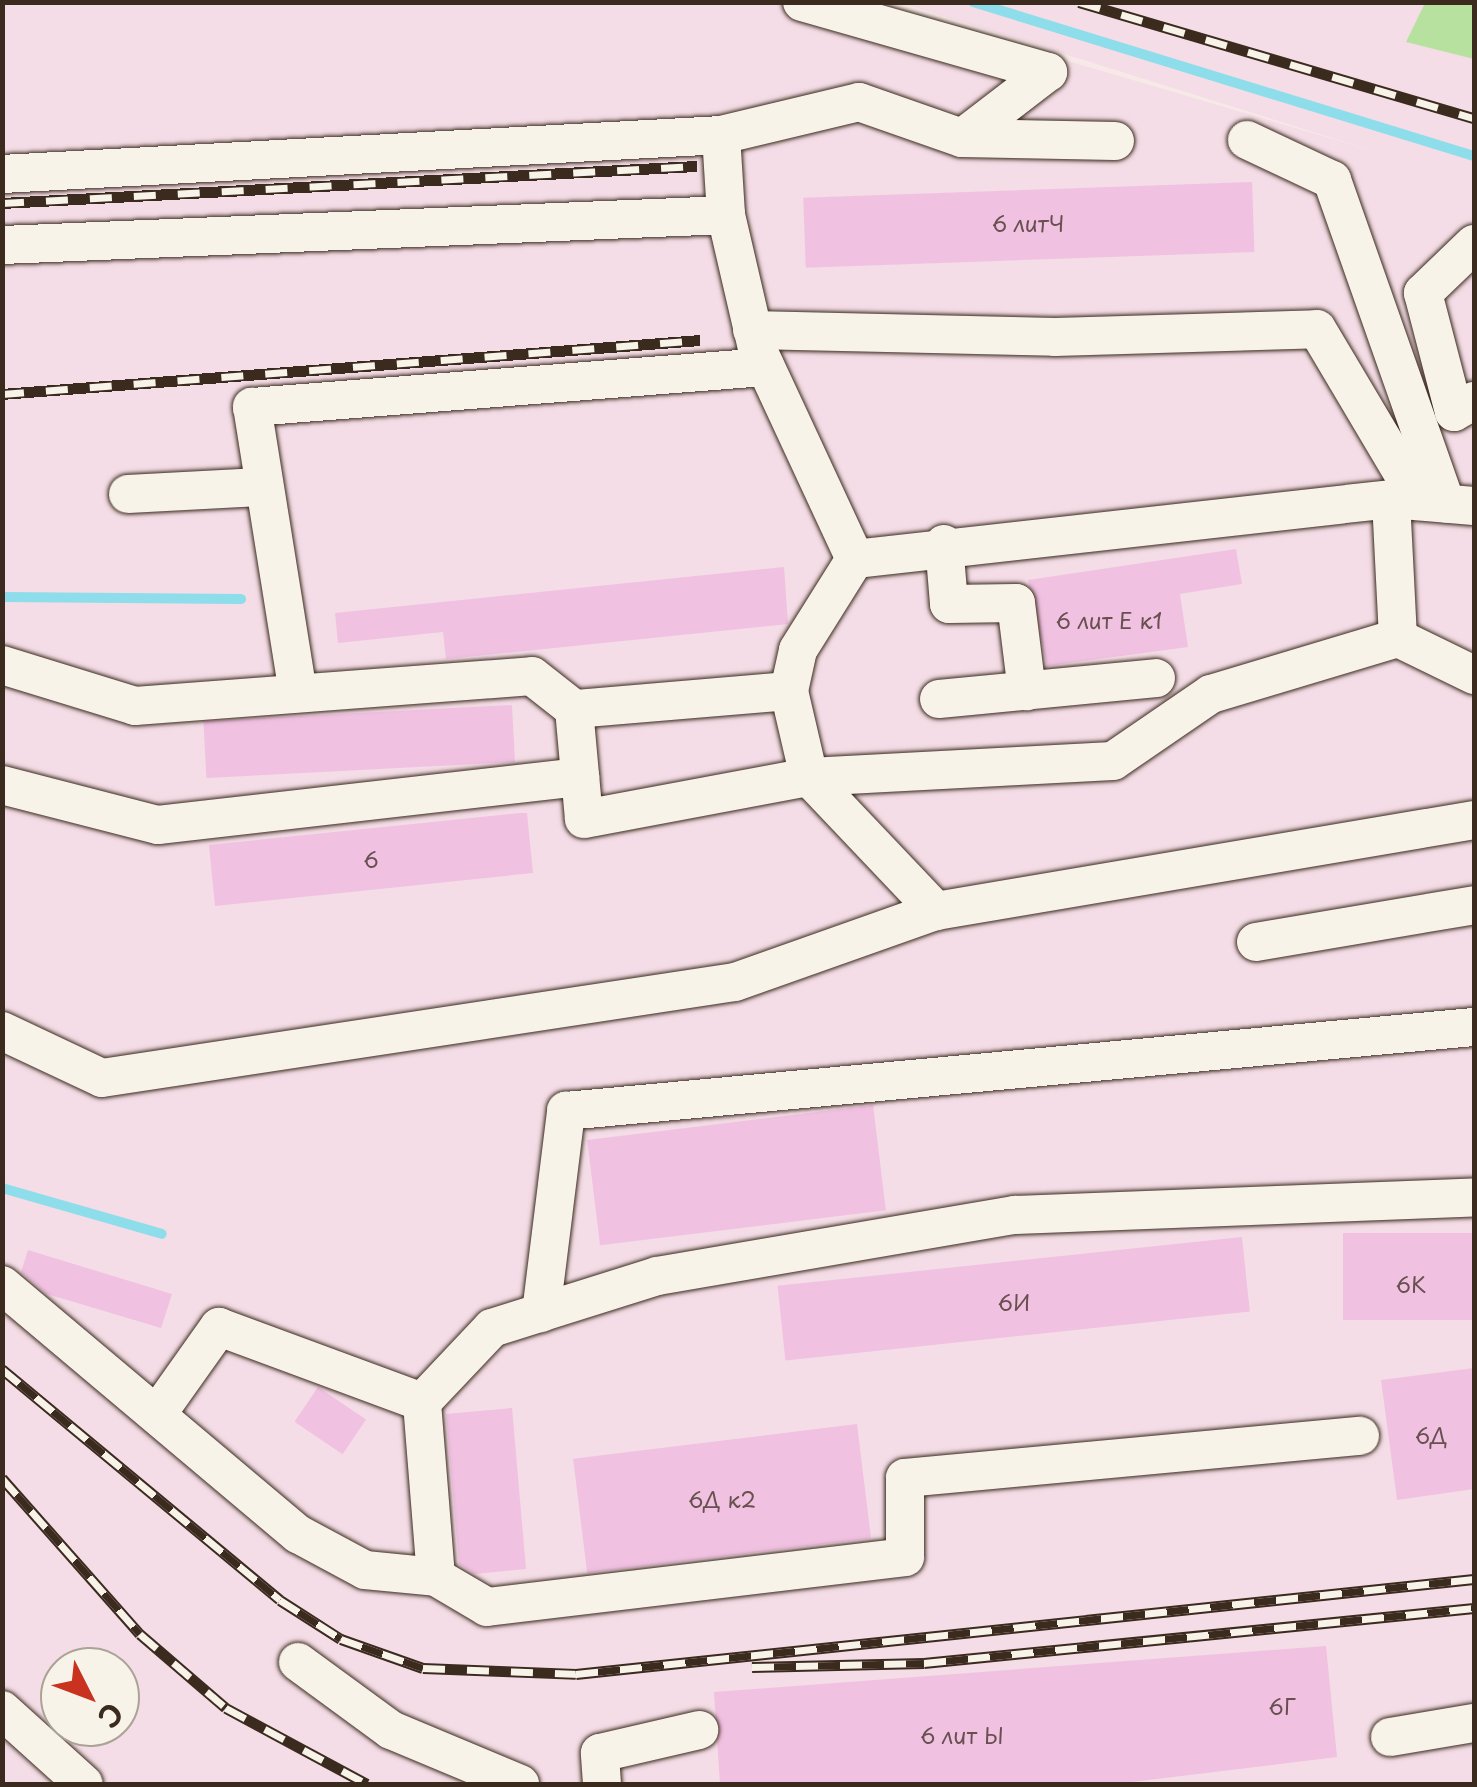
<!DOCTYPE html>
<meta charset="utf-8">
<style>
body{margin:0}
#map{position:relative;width:1477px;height:1787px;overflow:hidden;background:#f6e9e7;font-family:"Playpen Sans",sans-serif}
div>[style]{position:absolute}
.built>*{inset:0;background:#f4dde6}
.green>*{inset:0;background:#b7e19e}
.stream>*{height:10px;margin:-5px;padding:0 5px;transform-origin:5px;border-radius:5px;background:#8dddea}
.building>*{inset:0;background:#f1c1e2;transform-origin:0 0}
.roads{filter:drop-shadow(0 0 2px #3b2a1e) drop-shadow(0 0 2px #3b2a1e)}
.minor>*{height:38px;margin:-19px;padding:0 19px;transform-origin:19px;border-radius:19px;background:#f7f3e8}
.rail>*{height:11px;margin-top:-5.5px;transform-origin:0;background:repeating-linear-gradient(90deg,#f7f3e8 0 22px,#3b2a1e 0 44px);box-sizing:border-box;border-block:2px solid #3b2a1e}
span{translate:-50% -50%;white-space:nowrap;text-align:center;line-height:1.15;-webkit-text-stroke:8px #f7f3e8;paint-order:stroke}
.number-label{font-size:22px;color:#68504f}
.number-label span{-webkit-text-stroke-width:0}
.frame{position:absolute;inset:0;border:5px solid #3b2a1e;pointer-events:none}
.north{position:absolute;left:40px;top:1647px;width:100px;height:100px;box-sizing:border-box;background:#f7f3e8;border:2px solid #aca397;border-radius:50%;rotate:132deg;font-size:28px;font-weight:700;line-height:40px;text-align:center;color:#3b2a1e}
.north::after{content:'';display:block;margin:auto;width:35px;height:45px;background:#c8321e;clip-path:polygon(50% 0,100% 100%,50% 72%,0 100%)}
</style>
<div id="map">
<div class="built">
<div style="clip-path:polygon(evenodd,3px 3px,871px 3px,1377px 152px,902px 3px,1474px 4px,1474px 1784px,3px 1784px,3px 3px,60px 1667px,120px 1667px,120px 1727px,60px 1727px,60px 1667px)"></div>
</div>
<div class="green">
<div style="clip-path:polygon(1425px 3px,1474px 3px,1474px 59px,1406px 42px)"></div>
</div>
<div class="stream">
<div style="left:973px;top:2px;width:524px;rotate:17.09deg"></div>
<div style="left:2px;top:597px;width:239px;rotate:0.5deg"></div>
<div style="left:2px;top:1188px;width:166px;rotate:16deg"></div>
</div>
<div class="building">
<div style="left:1252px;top:182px;width:70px;height:449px;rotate:88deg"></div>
<div style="clip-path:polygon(1236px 549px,1242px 584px,1180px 594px,1188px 647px,1047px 666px,1028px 580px)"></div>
<div style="clip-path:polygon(784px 567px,788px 624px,446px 659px,443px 632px,338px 643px,335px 613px)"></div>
<div style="left:512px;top:705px;width:57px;height:309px;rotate:87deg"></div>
<div style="clip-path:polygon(520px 813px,527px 813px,533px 873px,215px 906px,209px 845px)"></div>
<div style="left:873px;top:1105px;width:106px;height:288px;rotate:83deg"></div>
<div style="left:1474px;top:1233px;width:87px;height:131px;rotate:90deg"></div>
<div style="left:1242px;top:1237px;width:75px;height:467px;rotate:84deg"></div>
<div style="clip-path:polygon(28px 1250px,172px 1294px,161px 1328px,47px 1294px,21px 1272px)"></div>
<div style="clip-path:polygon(1474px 1368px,1474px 1489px,1397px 1500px,1381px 1380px)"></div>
<div style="left:318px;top:1387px;width:58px;height:42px;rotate:34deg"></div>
<div style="clip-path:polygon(512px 1408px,526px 1569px,475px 1574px,459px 1564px,446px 1414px)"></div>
<div style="left:857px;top:1424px;width:115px;height:286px;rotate:83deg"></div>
<div style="clip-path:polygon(1326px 1646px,1337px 1757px,1116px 1784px,720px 1784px,714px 1692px)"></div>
</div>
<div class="roads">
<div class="minor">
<div style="left:802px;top:2px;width:256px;rotate:15.9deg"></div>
<div style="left:1048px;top:72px;width:108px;rotate:142.5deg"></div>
<div style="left:721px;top:135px;width:142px;rotate:-13.4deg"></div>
<div style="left:859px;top:102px;width:109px;rotate:19.3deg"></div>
<div style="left:962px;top:138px;width:153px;rotate:1.1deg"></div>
<div style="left:1247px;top:140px;width:94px;rotate:25.2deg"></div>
<div style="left:1332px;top:180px;width:343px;rotate:70.6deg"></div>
<div style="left:2px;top:174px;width:720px;rotate:-3.1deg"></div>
<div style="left:721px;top:135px;width:80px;rotate:86.4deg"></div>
<div style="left:726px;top:215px;width:137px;rotate:76.9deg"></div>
<div style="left:757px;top:348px;width:233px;rotate:65.1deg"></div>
<div style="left:855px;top:559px;width:539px;rotate:-6.39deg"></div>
<div style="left:1391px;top:499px;width:83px;rotate:4.8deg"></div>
<div style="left:1474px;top:244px;width:71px;rotate:136.1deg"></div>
<div style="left:1423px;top:293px;width:123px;rotate:75.4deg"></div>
<div style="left:1454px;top:412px;width:23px;rotate:-29deg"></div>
<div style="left:2px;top:245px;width:725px;rotate:-2.37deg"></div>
<div style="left:752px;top:330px;width:303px;rotate:1.3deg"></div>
<div style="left:1055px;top:337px;width:262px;rotate:-1.7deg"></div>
<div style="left:1317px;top:329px;width:200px;rotate:59.3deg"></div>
<div style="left:128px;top:494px;width:132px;rotate:-3deg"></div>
<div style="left:944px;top:544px;width:60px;rotate:85.2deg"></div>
<div style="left:949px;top:604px;width:67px;rotate:-0.9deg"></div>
<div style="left:1016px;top:603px;width:89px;rotate:82.9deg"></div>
<div style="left:855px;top:559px;width:107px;rotate:122.1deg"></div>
<div style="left:798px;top:650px;width:42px;rotate:102.4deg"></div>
<div style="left:789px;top:691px;width:88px;rotate:76.9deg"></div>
<div style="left:809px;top:777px;width:304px;rotate:-3deg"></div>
<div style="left:1113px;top:761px;width:119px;rotate:-34.4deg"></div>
<div style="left:1211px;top:694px;width:195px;rotate:-16.7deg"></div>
<div style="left:1398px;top:638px;width:139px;rotate:-92.9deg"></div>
<div style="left:1398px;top:638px;width:85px;rotate:26deg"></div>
<div style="left:2px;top:665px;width:139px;rotate:17.1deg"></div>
<div style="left:135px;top:706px;width:398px;rotate:-4.3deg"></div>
<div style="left:532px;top:676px;width:53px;rotate:38.2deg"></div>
<div style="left:789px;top:691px;width:216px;rotate:175.2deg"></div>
<div style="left:574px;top:709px;width:110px;rotate:84.8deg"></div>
<div style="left:584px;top:819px;width:229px;rotate:-10.6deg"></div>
<div style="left:809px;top:777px;width:185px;rotate:46.5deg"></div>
<div style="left:936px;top:911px;width:546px;rotate:-9.6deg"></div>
<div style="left:298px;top:693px;width:290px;rotate:-99.1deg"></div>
<div style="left:252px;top:407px;width:515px;rotate:-4.46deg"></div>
<div style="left:939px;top:699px;width:218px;rotate:-5.5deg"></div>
<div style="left:2px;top:785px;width:161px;rotate:14.4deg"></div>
<div style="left:158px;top:825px;width:425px;rotate:-6.5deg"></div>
<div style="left:1256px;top:942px;width:221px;rotate:-9.6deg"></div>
<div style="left:2px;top:1031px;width:110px;rotate:25.2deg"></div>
<div style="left:102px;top:1078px;width:640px;rotate:-8.62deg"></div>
<div style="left:735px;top:982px;width:213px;rotate:-19.5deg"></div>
<div style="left:2px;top:1285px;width:387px;rotate:40.1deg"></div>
<div style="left:298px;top:1534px;width:76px;rotate:28.2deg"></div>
<div style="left:365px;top:1570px;width:71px;rotate:5.6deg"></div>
<div style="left:436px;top:1577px;width:176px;rotate:-94.6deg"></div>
<div style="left:541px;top:1313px;width:204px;rotate:-82.9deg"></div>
<div style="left:566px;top:1111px;width:912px;rotate:-5.29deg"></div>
<div style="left:160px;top:1410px;width:102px;rotate:-54.6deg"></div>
<div style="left:219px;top:1327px;width:216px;rotate:20.3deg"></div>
<div style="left:422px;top:1402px;width:102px;rotate:-46.6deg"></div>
<div style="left:492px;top:1328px;width:173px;rotate:-17.5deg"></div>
<div style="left:657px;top:1276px;width:363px;rotate:-9.7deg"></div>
<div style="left:1015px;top:1215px;width:459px;rotate:-2.2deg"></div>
<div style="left:436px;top:1577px;width:59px;rotate:30.5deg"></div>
<div style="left:487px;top:1607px;width:421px;rotate:-6.8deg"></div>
<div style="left:905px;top:1557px;width:79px;rotate:-90deg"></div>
<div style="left:905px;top:1478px;width:457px;rotate:-5.3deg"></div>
<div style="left:298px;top:1662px;width:115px;rotate:36.2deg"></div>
<div style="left:391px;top:1730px;width:140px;rotate:22.7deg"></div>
<div style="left:2px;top:1710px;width:110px;rotate:42.1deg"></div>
<div style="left:1390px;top:1737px;width:85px;rotate:-9.5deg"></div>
<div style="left:602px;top:1784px;width:31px;rotate:-94deg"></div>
<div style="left:600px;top:1753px;width:102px;rotate:-13.1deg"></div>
</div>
</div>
<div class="rail">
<div style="left:1079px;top:2px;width:412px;rotate:16.4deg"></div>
<div style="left:2px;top:203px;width:696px;rotate:-3.05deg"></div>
<div style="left:2px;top:394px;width:700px;rotate:-4.42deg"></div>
<div style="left:2px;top:1369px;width:361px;rotate:39.7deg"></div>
<div style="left:280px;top:1600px;width:72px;rotate:32.6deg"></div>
<div style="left:341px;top:1639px;width:87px;rotate:19.5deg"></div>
<div style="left:423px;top:1668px;width:153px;rotate:2.2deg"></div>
<div style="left:576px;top:1674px;width:903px;rotate:-6.04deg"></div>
<div style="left:2px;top:1478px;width:208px;rotate:48.5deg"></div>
<div style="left:140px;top:1634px;width:113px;rotate:40.7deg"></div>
<div style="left:226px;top:1708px;width:160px;rotate:28.3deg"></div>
<div style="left:752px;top:1667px;width:172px;rotate:-1.3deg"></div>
<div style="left:924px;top:1663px;width:553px;rotate:-5.71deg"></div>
</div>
<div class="number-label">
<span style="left:1028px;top:223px">6 литЧ</span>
<span style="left:1109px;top:620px">6 лит Е к1</span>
<span style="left:371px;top:859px">6</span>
<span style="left:1411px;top:1284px">6К</span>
<span style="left:1014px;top:1302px">6И</span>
<span style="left:1431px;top:1435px">6Д</span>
<span style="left:722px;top:1499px">6Д к2</span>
<span style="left:1282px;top:1706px">6Г</span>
<span style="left:962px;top:1735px">6 лит Ы</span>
</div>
<div class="frame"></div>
<div class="north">С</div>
</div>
